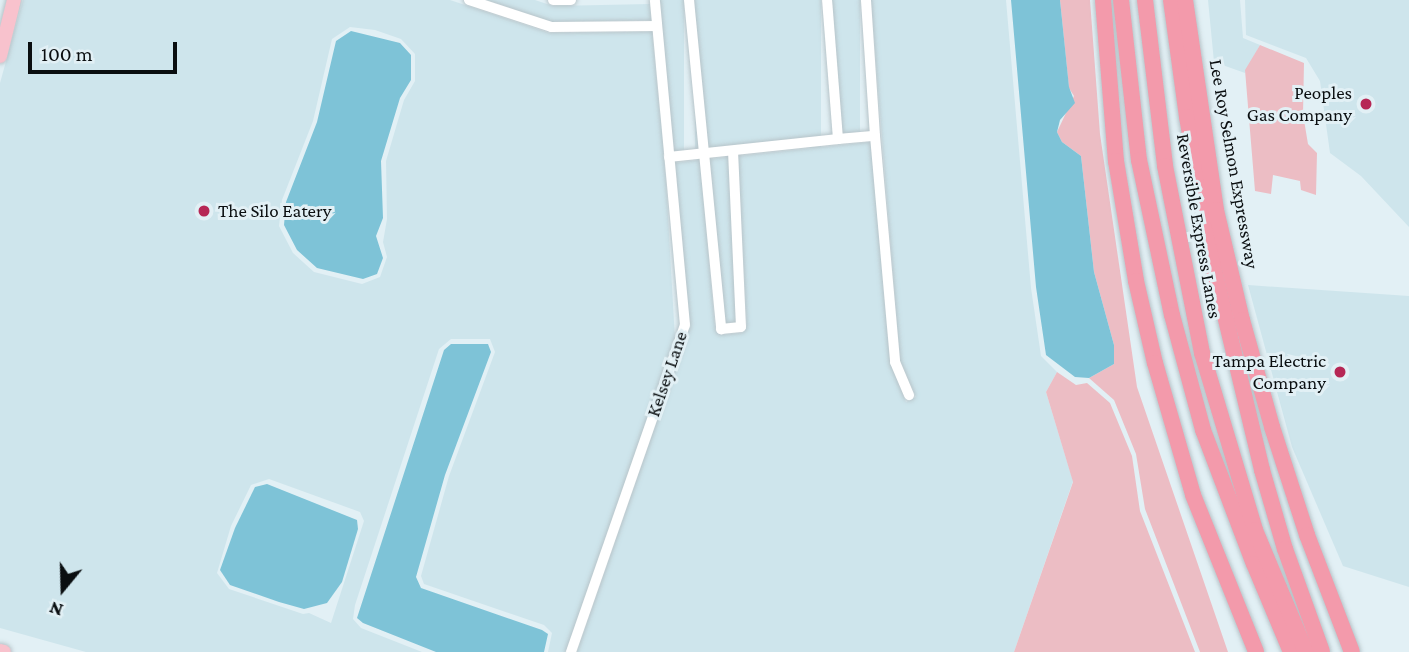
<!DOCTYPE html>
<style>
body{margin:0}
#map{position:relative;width:1409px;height:652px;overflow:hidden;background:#e2f0f5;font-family:"Crimson Pro",serif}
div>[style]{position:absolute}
.built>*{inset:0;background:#cee5ec;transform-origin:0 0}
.green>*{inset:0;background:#ecbdc4}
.water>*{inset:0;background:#7ec3d7}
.roads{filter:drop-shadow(0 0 2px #b7c4c9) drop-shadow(0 0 2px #b7c4c9)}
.minor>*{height:10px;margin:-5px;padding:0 5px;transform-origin:5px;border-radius:5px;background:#fff}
.major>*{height:14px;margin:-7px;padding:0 7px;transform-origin:7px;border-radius:7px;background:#f8c2cd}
.highway>*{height:16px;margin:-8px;padding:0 8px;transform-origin:8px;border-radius:8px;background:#f39aab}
.dots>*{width:19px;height:19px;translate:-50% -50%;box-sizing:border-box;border:4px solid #e2f0f5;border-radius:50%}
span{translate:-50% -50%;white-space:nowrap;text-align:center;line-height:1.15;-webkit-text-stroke:6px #e2f0f5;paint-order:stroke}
.poi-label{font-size:19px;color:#0a0e10}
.right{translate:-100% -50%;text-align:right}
.left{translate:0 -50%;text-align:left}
.street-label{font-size:19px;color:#0a0e10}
.north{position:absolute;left:28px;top:554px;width:70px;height:70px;-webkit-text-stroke:5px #e2f0f5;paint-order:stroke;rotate:199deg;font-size:19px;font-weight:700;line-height:28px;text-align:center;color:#0a0e10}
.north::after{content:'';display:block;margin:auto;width:24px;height:32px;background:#0a0e10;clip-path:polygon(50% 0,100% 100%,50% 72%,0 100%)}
.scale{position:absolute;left:28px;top:42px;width:149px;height:32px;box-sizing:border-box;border:4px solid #0a0e10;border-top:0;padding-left:9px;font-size:21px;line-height:24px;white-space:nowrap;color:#0a0e10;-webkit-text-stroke:5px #e2f0f5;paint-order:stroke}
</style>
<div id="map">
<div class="built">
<div style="clip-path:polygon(evenodd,23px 0,450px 0,549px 33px,652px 32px,666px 182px,675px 339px,566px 652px,548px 652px,552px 633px,544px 625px,424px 584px,421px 576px,449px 476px,495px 352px,490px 339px,451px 339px,439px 349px,355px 605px,353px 619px,361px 628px,422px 652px,86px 652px,0 628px,0 83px,23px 0,350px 27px,375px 30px,401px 39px,415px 54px,415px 81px,404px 100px,386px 161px,387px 219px,383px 242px,387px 257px,380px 277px,362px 284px,314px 272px,293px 253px,279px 226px,282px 200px,313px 121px,332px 39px,350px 27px,23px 0,269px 479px,360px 512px,364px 521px,331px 623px,309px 613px,303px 614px,229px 589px,217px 573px,231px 526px,251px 485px,269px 479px)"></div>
<div style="clip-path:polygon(487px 0,535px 0,553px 6px,650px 4px,651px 20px,552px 22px)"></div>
<div style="left:660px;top:0;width:24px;height:152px"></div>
<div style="left:695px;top:0;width:126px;height:148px"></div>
<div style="left:832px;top:0;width:28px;height:133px"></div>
<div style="clip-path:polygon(871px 0,1006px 0,1031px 288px,1041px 356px,1057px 372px,1046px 392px,1073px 481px,1014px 652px,577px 652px,690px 326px,675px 163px,700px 160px,715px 330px,721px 335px,742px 333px,747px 326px,738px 156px,871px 142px,890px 363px,906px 402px,916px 397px,900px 360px)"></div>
<div style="clip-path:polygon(1208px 0,1240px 0,1243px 38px,1260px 45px,1245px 73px,1214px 62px)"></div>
<div style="clip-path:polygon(1245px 0,1409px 0,1409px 227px,1361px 176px,1330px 153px,1320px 81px,1306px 58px,1246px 35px)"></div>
<div style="clip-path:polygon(728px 157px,736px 322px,725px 323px,710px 159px)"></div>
<div style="clip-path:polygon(1248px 285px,1409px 296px,1409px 587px,1343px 566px,1292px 447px)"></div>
</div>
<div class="green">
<div style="clip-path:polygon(1060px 0,1090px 0,1100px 134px,1137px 387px,1228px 652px,1200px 652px,1145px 509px,1136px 454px,1114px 400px,1089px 378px,1114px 364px,1114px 345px,1094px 272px,1081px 156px,1062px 142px,1057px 132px,1074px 96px,1069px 88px)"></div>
<div style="clip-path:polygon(1260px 45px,1304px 63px,1303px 114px,1308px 144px,1317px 153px,1316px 195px,1301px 190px,1300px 181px,1273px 175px,1271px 194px,1255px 191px,1245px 70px)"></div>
<div style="clip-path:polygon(1057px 372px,1076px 385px,1087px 383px,1110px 403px,1132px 456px,1140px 511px,1195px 652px,1014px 652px,1073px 482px,1046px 392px)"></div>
</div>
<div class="water">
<div style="clip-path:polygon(1011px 0,1060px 0,1069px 87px,1075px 103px,1060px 120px,1057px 132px,1062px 142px,1081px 156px,1094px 272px,1114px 345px,1114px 364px,1089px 378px,1075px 377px,1046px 355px,1036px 287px)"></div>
<div style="clip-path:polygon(351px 31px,400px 43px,411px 55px,411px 80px,400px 98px,381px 161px,383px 218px,376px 236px,383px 258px,377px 274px,363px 279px,317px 268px,297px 250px,284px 225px,286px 202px,317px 122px,336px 41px)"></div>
<div style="clip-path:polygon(451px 344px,488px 344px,491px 352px,445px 475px,416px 577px,421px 588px,542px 630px,548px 634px,544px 652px,436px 652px,363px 623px,357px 618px,444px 350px)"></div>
<div style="clip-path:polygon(267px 484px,357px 520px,358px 529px,342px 582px,327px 603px,304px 609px,279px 602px,230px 585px,220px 570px,235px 528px,255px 487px)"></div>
</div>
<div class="roads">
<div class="minor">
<div style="left:469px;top:0;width:86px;rotate:18.2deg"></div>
<div style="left:551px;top:27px;width:106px;rotate:-0.5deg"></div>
<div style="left:553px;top:0;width:18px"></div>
<div style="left:689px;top:0;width:331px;rotate:84.4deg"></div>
<div style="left:721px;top:329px;width:20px;rotate:-6deg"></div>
<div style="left:741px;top:327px;width:176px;rotate:-92.6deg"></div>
<div style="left:875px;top:136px;width:227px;rotate:84.9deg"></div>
<div style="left:895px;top:362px;width:36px;rotate:67deg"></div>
<div style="left:838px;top:139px;width:37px;rotate:-5deg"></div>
<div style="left:875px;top:136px;width:136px;rotate:-93.8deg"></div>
<div style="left:669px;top:157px;width:170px;rotate:-6.1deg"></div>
<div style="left:838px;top:139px;width:139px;rotate:-94.5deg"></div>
<div style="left:571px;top:652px;width:346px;rotate:-70.8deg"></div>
<div style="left:685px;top:325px;width:326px;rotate:-95.3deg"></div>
</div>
<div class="major">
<div style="left:0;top:56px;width:58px;rotate:-76deg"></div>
<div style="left:0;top:651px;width:4px;rotate:14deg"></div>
</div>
<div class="highway">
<div style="left:1103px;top:0;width:162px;rotate:85.4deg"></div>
<div style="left:1116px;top:161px;width:122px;rotate:80.5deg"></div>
<div style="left:1136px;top:281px;width:84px;rotate:77deg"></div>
<div style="left:1155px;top:363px;width:137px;rotate:73.9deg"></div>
<div style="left:1193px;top:495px;width:169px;rotate:68.1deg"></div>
<div style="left:1121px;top:0;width:161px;rotate:83.6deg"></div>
<div style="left:1139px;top:160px;width:158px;rotate:78deg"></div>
<div style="left:1172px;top:315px;width:119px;rotate:74.9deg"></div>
<div style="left:1203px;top:430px;width:143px;rotate:69.2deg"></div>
<div style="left:1254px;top:564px;width:95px;rotate:67.2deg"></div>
<div style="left:1145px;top:0;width:167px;rotate:83.1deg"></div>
<div style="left:1165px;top:166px;width:191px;rotate:78.8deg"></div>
<div style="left:1202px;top:353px;width:185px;rotate:73.3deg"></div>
<div style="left:1255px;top:530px;width:132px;rotate:67.3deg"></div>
<div style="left:1171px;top:0;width:118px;rotate:82.2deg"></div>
<div style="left:1187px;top:117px;width:159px;rotate:79.9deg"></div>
<div style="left:1215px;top:274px;width:202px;rotate:76.5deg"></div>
<div style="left:1262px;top:470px;width:82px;rotate:73.8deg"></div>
<div style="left:1285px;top:549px;width:109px;rotate:70.2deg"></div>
<div style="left:1185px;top:0;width:212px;rotate:81.6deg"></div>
<div style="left:1216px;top:210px;width:113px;rotate:76.7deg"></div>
<div style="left:1242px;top:320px;width:111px;rotate:74.3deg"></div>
<div style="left:1272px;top:427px;width:114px;rotate:72deg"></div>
<div style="left:1307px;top:535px;width:125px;rotate:69deg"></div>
</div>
</div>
<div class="dots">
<div style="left:1366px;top:104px;background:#b62755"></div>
<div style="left:204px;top:211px;background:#b62755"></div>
<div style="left:1340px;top:372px;background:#b62755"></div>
</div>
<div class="poi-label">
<span class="right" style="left:1352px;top:104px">Peoples<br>Gas Company</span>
<span class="left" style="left:218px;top:211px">The Silo Eatery</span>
<span class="right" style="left:1326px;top:372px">Tampa Electric<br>Company</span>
</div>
<div class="street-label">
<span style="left:1234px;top:164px;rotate:80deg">Lee Roy Selmon Expressway</span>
<span style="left:1199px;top:226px;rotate:80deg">Reversible Express Lanes</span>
<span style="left:667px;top:374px;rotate:-71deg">Kelsey Lane</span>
</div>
<div class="north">N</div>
<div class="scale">100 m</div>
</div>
